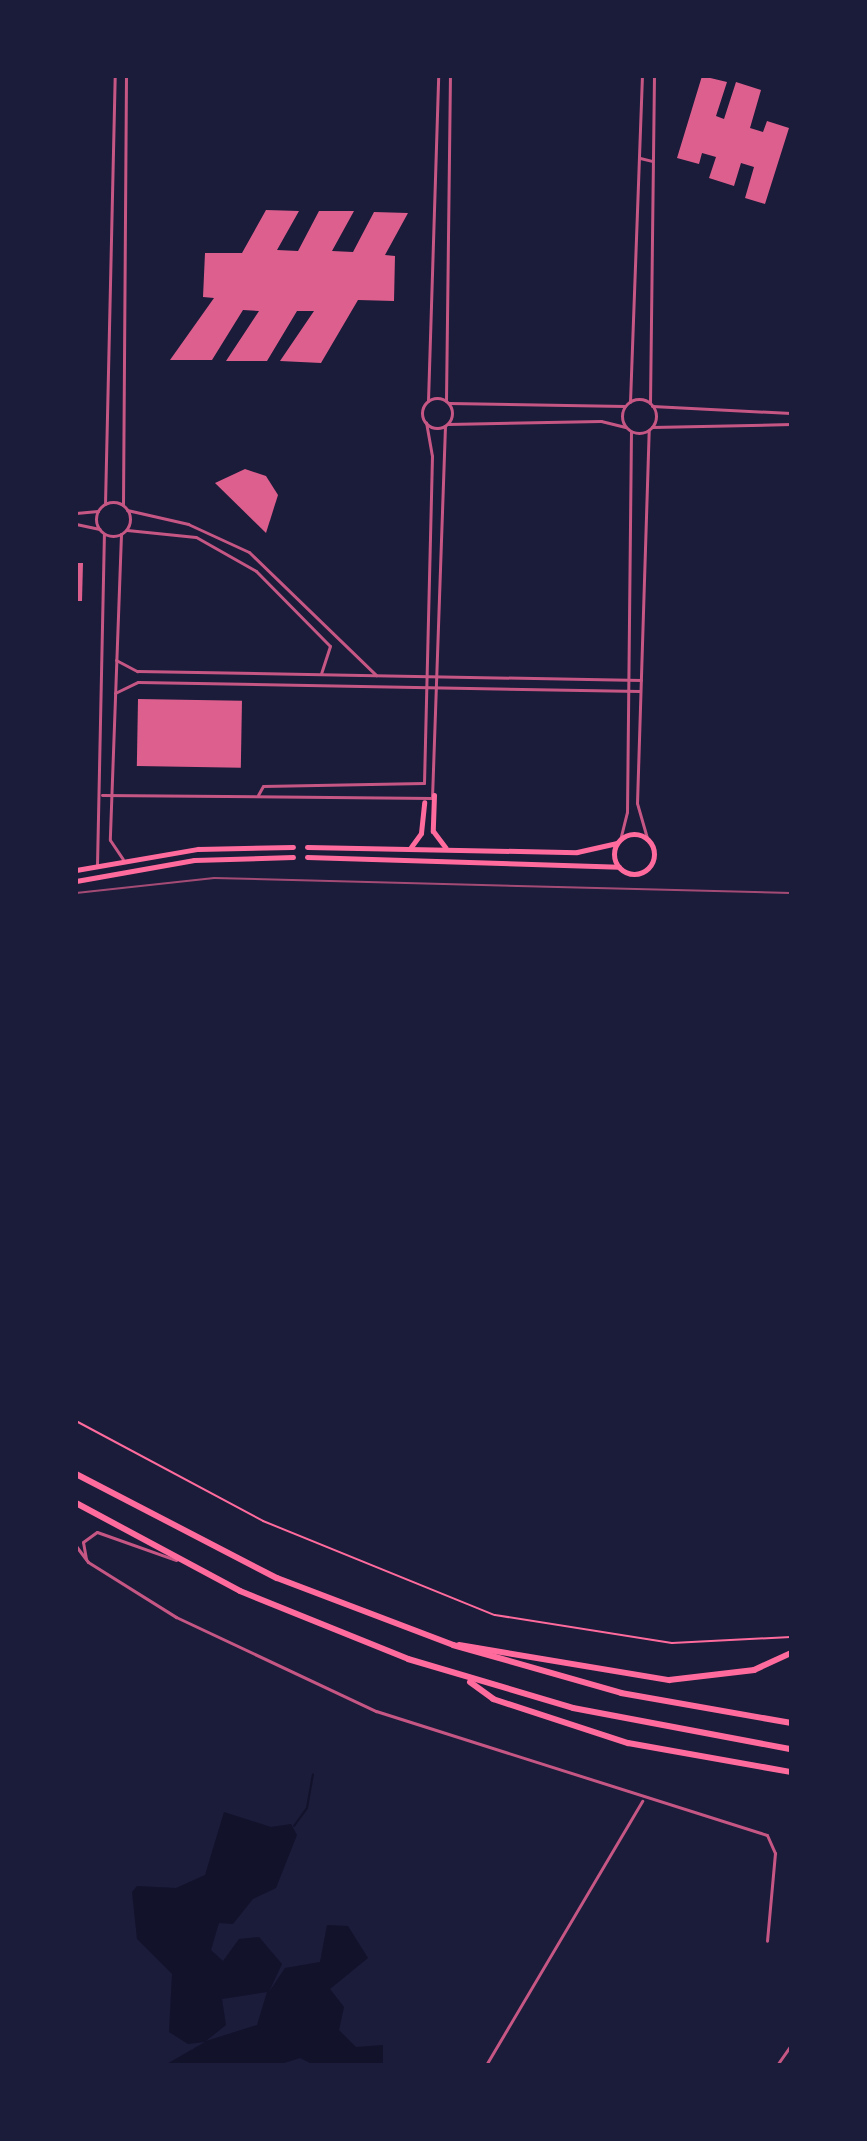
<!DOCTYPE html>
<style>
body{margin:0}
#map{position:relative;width:867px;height:2141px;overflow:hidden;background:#1b1b3a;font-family:Raleway,sans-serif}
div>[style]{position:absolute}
.water>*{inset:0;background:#12122b}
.stream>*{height:2px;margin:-1px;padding:0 1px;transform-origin:1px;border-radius:1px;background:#12122b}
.building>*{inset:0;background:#dd5f8e;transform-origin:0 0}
.path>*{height:2px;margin:-1px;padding:0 1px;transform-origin:1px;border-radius:1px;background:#ff6b9d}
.minor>*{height:3px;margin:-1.5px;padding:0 1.5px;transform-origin:1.5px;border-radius:1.5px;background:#c65784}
.minor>.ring{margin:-1.5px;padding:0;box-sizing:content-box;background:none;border:3px solid #c65784;border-radius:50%}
.primary>*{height:5px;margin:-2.5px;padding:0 2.5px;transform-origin:2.5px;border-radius:2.5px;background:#ff6b9d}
.primary>.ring{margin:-2.5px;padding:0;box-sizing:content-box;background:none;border:5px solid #ff6b9d;border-radius:50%}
.motorway>*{height:6px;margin:-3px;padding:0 3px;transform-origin:3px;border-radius:3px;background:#ff6b9d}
.rail>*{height:2px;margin:-1px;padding:0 1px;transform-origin:1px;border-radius:1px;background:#a44b75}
span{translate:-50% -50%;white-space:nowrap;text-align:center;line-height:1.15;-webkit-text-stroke:6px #1b1b3a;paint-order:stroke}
.frame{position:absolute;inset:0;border:78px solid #1b1b3a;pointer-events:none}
</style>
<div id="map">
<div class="water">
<div style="clip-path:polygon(evenodd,224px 1812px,271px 1827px,291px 1824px,297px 1835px,276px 1888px,253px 1899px,233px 1924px,219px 1923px,211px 1950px,223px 1961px,239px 1939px,259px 1937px,282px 1964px,269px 1992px,285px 1968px,320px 1962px,327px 1925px,348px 1926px,368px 1958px,330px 1989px,344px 2007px,339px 2030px,356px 2047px,383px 2045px,383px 2065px,314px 2065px,300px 2058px,278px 2065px,165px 2065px,205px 2042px,188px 2044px,169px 2032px,172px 1974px,137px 1939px,132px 1892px,137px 1886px,176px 1888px,205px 1875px,224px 1812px,267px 1992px,257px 2025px,206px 2041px,226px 2025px,222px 1999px,267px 1992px)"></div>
</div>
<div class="stream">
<div style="left:294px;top:1826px;width:22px;rotate:-54deg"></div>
<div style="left:307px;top:1808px;width:34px;rotate:-80deg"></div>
</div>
<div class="building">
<div style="clip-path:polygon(702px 76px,727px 82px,716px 116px,724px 119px,736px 82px,761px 90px,750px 128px,763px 132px,767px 121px,789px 128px,765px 204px,745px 198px,754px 167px,741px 163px,734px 186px,709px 178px,716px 157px,702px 153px,699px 164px,677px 158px)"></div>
<div style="clip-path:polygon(266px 210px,299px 211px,277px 250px,298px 251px,319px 211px,354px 211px,332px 251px,353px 252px,374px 212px,408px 213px,385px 255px,395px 256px,394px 301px,358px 300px,321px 363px,280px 361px,314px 311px,297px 311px,267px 361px,226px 361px,259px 311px,243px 310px,212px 360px,170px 360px,214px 298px,203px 297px,205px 253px,242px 253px)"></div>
<div style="clip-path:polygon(245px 469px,266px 476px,278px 495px,266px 533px,215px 483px)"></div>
<div style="clip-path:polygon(76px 563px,83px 563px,82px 601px,76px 601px)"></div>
<div style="left:138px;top:699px;width:104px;height:67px;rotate:1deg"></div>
</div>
<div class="path">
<div style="left:76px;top:1421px;width:212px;rotate:28.1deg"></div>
<div style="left:263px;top:1521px;width:250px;rotate:22.1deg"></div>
<div style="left:495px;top:1615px;width:179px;rotate:9deg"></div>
<div style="left:672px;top:1643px;width:119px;rotate:-2.9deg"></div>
</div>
<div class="minor">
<div style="left:640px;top:158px;width:12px;rotate:14deg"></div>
<div class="ring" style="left:422px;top:398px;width:27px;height:27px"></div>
<div class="ring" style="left:622px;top:399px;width:31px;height:31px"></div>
<div style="left:428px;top:401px;width:325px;rotate:-88.2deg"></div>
<div style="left:446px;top:401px;width:325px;rotate:-89.3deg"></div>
<div style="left:630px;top:402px;width:326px;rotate:-87.9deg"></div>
<div style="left:449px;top:403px;width:176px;rotate:1deg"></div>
<div style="left:650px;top:403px;width:327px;rotate:-89.3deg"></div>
<div style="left:652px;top:406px;width:139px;rotate:2.9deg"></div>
<div style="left:448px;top:424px;width:153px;rotate:-1.1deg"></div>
<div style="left:601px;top:421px;width:25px;rotate:14deg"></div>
<div style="left:652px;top:427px;width:139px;rotate:-1.2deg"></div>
<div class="ring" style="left:96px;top:502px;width:31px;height:31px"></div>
<div style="left:105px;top:504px;width:428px;rotate:-88.7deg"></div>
<div style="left:123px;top:505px;width:429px;rotate:-89.6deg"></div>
<div style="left:127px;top:510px;width:63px;rotate:12.9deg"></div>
<div style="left:188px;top:524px;width:67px;rotate:24.7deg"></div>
<div style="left:249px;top:552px;width:177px;rotate:44.1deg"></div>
<div style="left:76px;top:513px;width:22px;rotate:-5deg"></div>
<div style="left:76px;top:524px;width:24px;rotate:12deg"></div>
<div style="left:127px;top:530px;width:69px;rotate:5.8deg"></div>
<div style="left:196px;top:537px;width:69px;rotate:29.5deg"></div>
<div style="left:256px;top:571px;width:105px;rotate:45.4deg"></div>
<div style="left:330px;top:646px;width:29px;rotate:108deg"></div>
<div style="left:121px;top:534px;width:306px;rotate:92.1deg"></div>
<div style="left:110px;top:840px;width:23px;rotate:56deg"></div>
<div style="left:116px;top:660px;width:24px;rotate:28deg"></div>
<div style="left:137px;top:671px;width:504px;rotate:1.02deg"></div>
<div style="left:115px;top:693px;width:25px;rotate:-26deg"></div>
<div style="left:138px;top:682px;width:502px;rotate:1.03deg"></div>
<div style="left:102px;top:795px;width:330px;rotate:0.5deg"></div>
<div style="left:432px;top:798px;width:372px;rotate:-88deg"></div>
<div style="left:258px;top:795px;width:10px;rotate:-61deg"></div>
<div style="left:263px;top:786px;width:161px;rotate:-1.1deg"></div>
<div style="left:424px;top:783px;width:327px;rotate:-88.6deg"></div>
<div style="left:432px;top:456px;width:34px;rotate:-100deg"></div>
<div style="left:647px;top:838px;width:36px;rotate:-106deg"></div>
<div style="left:637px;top:803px;width:373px;rotate:-88.2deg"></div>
<div style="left:620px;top:840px;width:29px;rotate:-76deg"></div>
<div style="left:627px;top:812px;width:380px;rotate:-89.4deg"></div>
<div style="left:97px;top:865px;width:331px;rotate:-88.8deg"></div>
<div style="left:76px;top:1519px;width:18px;rotate:90deg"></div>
<div style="left:76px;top:1546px;width:20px;rotate:53deg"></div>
<div style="left:88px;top:1562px;width:104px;rotate:32deg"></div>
<div style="left:176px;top:1617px;width:221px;rotate:25.2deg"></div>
<div style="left:376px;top:1711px;width:410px;rotate:17.6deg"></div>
<div style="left:767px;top:1835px;width:20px;rotate:66deg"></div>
<div style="left:775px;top:1853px;width:88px;rotate:95.2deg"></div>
<div style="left:86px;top:1559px;width:17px;rotate:-100deg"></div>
<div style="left:83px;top:1542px;width:17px;rotate:-36deg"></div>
<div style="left:97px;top:1532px;width:84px;rotate:19.5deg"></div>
<div style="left:486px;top:2065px;width:307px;rotate:-59.4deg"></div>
<div style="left:777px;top:2065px;width:24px;rotate:-55deg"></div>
<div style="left:789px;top:2065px;width:3px;rotate:-45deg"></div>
</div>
<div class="primary">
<div style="left:434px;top:795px;width:36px;rotate:92deg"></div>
<div style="left:433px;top:831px;width:21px;rotate:53deg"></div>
<div class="ring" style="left:614px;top:834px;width:35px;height:35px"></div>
<div style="left:307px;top:847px;width:270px;rotate:1.1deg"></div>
<div style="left:577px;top:852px;width:41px;rotate:-12.7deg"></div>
<div style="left:411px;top:847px;width:17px;rotate:-54deg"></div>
<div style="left:421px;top:833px;width:31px;rotate:-84deg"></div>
<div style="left:307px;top:857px;width:312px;rotate:1.8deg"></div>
<div style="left:76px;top:870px;width:124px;rotate:-9.8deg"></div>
<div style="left:198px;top:849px;width:95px;rotate:-1.2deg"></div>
<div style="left:76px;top:881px;width:120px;rotate:-10.1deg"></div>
<div style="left:194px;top:860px;width:99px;rotate:-1.7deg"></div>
</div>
<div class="motorway">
<div style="left:76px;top:1474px;width:226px;rotate:27.4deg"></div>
<div style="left:277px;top:1578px;width:188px;rotate:20.8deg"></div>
<div style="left:453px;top:1645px;width:175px;rotate:15.9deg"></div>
<div style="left:621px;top:1693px;width:173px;rotate:10deg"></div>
<div style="left:76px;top:1503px;width:186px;rotate:28.2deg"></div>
<div style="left:240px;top:1591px;width:181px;rotate:22deg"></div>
<div style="left:408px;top:1659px;width:172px;rotate:16.5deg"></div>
<div style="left:573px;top:1708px;width:222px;rotate:10.7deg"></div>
<div style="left:459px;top:1645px;width:213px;rotate:9.5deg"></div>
<div style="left:669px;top:1680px;width:86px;rotate:-6.7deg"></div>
<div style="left:754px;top:1670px;width:41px;rotate:-24.7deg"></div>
<div style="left:470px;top:1682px;width:29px;rotate:36deg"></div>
<div style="left:493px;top:1699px;width:142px;rotate:18.1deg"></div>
<div style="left:628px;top:1743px;width:166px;rotate:10.1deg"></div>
</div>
<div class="rail">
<div style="left:76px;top:893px;width:139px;rotate:-6.2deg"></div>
<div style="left:214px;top:878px;width:577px;rotate:1.49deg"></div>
</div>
<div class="frame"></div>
</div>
